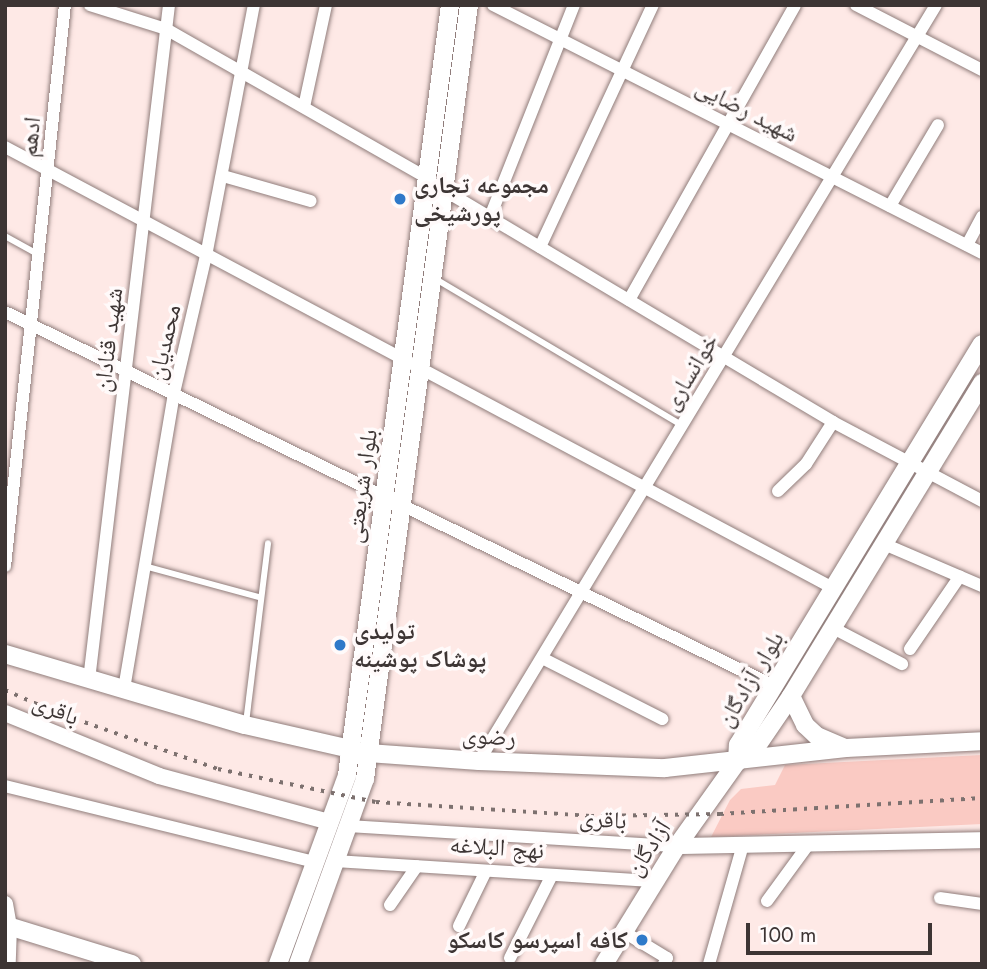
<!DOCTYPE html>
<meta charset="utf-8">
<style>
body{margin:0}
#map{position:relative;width:987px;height:969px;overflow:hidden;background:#fee9e6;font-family:Jost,"Noto Naskh Arabic",sans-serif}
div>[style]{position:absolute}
.green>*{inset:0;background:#facac3}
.roads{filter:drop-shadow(0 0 2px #907d7b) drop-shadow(0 0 2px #907d7b)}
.service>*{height:6px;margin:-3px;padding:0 3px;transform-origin:3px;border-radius:3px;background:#fff}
.minor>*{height:12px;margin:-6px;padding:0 6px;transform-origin:6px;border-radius:6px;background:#fff}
.tertiary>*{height:16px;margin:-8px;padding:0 8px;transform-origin:8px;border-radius:8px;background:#fff}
.secondary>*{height:18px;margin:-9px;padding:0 9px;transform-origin:9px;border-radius:9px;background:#fff}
.rail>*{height:3.5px;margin-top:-1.75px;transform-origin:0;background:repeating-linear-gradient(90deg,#7d716f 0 3.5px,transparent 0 10.5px)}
.dots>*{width:19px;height:19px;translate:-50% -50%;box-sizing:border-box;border:4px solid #fffafa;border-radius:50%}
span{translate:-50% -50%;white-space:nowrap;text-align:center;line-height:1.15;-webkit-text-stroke:7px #fffafa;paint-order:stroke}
.street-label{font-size:24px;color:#3d3534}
.poi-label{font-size:24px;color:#3d3534;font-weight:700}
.left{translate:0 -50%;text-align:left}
.right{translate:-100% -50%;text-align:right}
.frame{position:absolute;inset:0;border:7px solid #3d3534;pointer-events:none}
.scale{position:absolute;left:746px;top:923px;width:186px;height:32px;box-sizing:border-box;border:4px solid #3d3534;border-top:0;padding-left:9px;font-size:21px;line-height:24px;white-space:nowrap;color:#3d3534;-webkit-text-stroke:5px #fffafa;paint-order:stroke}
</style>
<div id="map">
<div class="green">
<div style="clip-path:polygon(982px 755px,982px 824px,711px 837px,730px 800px,741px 789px,775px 785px,785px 765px)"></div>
</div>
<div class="roads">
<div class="service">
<div style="left:5px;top:236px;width:39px;rotate:29deg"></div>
<div style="left:434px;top:278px;width:288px;rotate:30.7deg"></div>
<div style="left:144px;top:566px;width:119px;rotate:15.1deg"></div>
<div style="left:246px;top:723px;width:181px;rotate:-83deg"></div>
</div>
<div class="minor">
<div style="left:90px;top:5px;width:80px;rotate:17.5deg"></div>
<div style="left:166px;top:29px;width:301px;rotate:29.7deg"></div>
<div style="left:493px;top:5px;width:548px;rotate:26.89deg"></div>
<div style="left:856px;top:5px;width:142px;rotate:27.3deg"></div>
<div style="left:304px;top:107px;width:104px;rotate:-77.8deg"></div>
<div style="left:5px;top:147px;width:938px;rotate:28.04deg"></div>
<div style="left:223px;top:176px;width:91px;rotate:15.9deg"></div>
<div style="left:444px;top:190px;width:453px;rotate:30.8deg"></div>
<div style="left:833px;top:422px;width:169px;rotate:27.9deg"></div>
<div style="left:890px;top:206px;width:94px;rotate:-59.3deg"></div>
<div style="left:490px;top:217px;width:228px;rotate:-68.4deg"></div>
<div style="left:967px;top:245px;width:32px;rotate:-62deg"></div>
<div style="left:540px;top:247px;width:267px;rotate:-65deg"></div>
<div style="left:629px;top:300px;width:338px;rotate:-60.6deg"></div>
<div style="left:5px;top:312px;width:855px;rotate:25.94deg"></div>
<div style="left:778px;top:491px;width:39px;rotate:-44deg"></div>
<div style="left:806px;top:464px;width:50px;rotate:-57.3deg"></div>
<div style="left:884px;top:544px;width:107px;rotate:23.2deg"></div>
<div style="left:5px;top:566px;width:564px;rotate:-83.9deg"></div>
<div style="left:833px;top:628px;width:78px;rotate:27.6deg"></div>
<div style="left:910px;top:649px;width:88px;rotate:-55.6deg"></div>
<div style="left:542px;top:658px;width:135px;rotate:26.9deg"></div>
<div style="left:89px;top:680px;width:680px;rotate:-83.24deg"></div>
<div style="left:124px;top:689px;width:300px;rotate:-80.4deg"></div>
<div style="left:174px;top:393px;width:141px;rotate:-76.9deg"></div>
<div style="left:206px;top:256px;width:256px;rotate:-79.2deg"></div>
<div style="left:479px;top:761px;width:883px;rotate:-58.85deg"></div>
<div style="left:5px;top:786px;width:319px;rotate:13.8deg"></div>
<div style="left:348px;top:826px;width:330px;rotate:3.5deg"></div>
<div style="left:335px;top:861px;width:321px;rotate:3.6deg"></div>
<div style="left:940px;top:898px;width:42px;rotate:8.1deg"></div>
<div style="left:767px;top:901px;width:69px;rotate:-53.8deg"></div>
<div style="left:390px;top:905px;width:47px;rotate:-55.3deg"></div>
<div style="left:459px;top:926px;width:61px;rotate:-63.9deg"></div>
<div style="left:624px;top:932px;width:50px;rotate:31.2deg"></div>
<div style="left:667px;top:958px;width:7px;rotate:117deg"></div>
<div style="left:510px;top:958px;width:93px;rotate:-63.2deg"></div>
<div style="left:709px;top:964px;width:124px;rotate:-74.1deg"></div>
</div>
<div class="tertiary">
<div style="left:5px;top:713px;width:166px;rotate:22.2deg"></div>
<div style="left:159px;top:776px;width:177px;rotate:15.1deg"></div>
<div style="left:677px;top:846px;width:305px;rotate:-1.1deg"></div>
<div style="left:5px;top:904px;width:22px;rotate:80deg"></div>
<div style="left:9px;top:926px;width:38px;rotate:92deg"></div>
</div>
<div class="secondary">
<div style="left:5px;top:654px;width:250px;rotate:16.5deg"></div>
<div style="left:245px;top:725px;width:126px;rotate:12.8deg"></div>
<div style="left:368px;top:753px;width:111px;rotate:4.1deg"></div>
<div style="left:479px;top:761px;width:186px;rotate:2.2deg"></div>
<div style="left:665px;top:768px;width:182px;rotate:-6.3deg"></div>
<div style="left:846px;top:748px;width:136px;rotate:-2.9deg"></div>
<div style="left:791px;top:696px;width:32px;rotate:64deg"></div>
<div style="left:805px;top:725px;width:16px;rotate:43deg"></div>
<div style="left:817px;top:736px;width:28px;rotate:23deg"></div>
<div style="left:737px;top:762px;width:17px;rotate:-87deg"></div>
<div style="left:738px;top:745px;width:469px;rotate:-58.7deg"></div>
<div style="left:5px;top:925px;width:133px;rotate:17.1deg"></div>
<div style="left:278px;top:964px;width:201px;rotate:-69.9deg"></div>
<div style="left:347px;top:775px;width:777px;rotate:-82.38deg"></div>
<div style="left:298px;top:964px;width:197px;rotate:-70.1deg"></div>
<div style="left:365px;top:779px;width:781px;rotate:-82.35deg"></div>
<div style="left:604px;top:964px;width:139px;rotate:-58.3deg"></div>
<div style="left:677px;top:846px;width:103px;rotate:-54.5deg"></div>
<div style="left:737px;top:762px;width:22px;rotate:-36deg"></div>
<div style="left:755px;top:749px;width:64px;rotate:-55.8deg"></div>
<div style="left:791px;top:696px;width:367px;rotate:-58.6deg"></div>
</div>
</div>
<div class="rail">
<div style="left:5px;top:690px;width:55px;rotate:23.7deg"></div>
<div style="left:55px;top:712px;width:173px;rotate:19.3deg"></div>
<div style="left:218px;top:769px;width:161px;rotate:11.8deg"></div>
<div style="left:376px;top:802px;width:215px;rotate:3.7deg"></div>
<div style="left:591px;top:816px;width:129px;rotate:-0.9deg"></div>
<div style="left:720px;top:814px;width:262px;rotate:-3.5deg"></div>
</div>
<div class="dots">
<div style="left:400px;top:199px;background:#2e79c9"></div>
<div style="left:340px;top:645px;background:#2e79c9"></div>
<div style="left:642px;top:940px;background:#2e79c9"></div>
</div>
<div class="street-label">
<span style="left:747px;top:110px;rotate:27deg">شهید رضایی</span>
<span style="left:30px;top:137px;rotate:-84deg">ادهم</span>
<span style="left:108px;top:340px;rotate:-83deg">شهید قنادان</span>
<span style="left:164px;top:342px;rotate:-77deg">محمدیان</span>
<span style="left:690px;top:372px;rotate:-59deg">خوانساری</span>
<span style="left:361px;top:486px;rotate:-82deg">بلوار شریعتی</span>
<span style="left:750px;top:679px;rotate:-59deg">بلوار آزادگان</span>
<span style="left:56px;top:709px;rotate:22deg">باقری</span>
<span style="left:489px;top:736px;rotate:3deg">رضوی</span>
<span style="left:603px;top:819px;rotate:4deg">باقری</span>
<span style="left:497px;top:847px;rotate:4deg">نهج البلاغه</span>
<span style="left:648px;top:848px;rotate:-57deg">آزادگان</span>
</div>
<div class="poi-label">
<span class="left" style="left:414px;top:199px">مجموعه تجاری<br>پورشیخی</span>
<span class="left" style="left:354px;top:645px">تولیدی<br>پوشاک پوشینه</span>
<span class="right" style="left:628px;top:940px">کافه اسپرسو کاسکو</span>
</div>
<div class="frame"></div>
<div class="scale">100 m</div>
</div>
